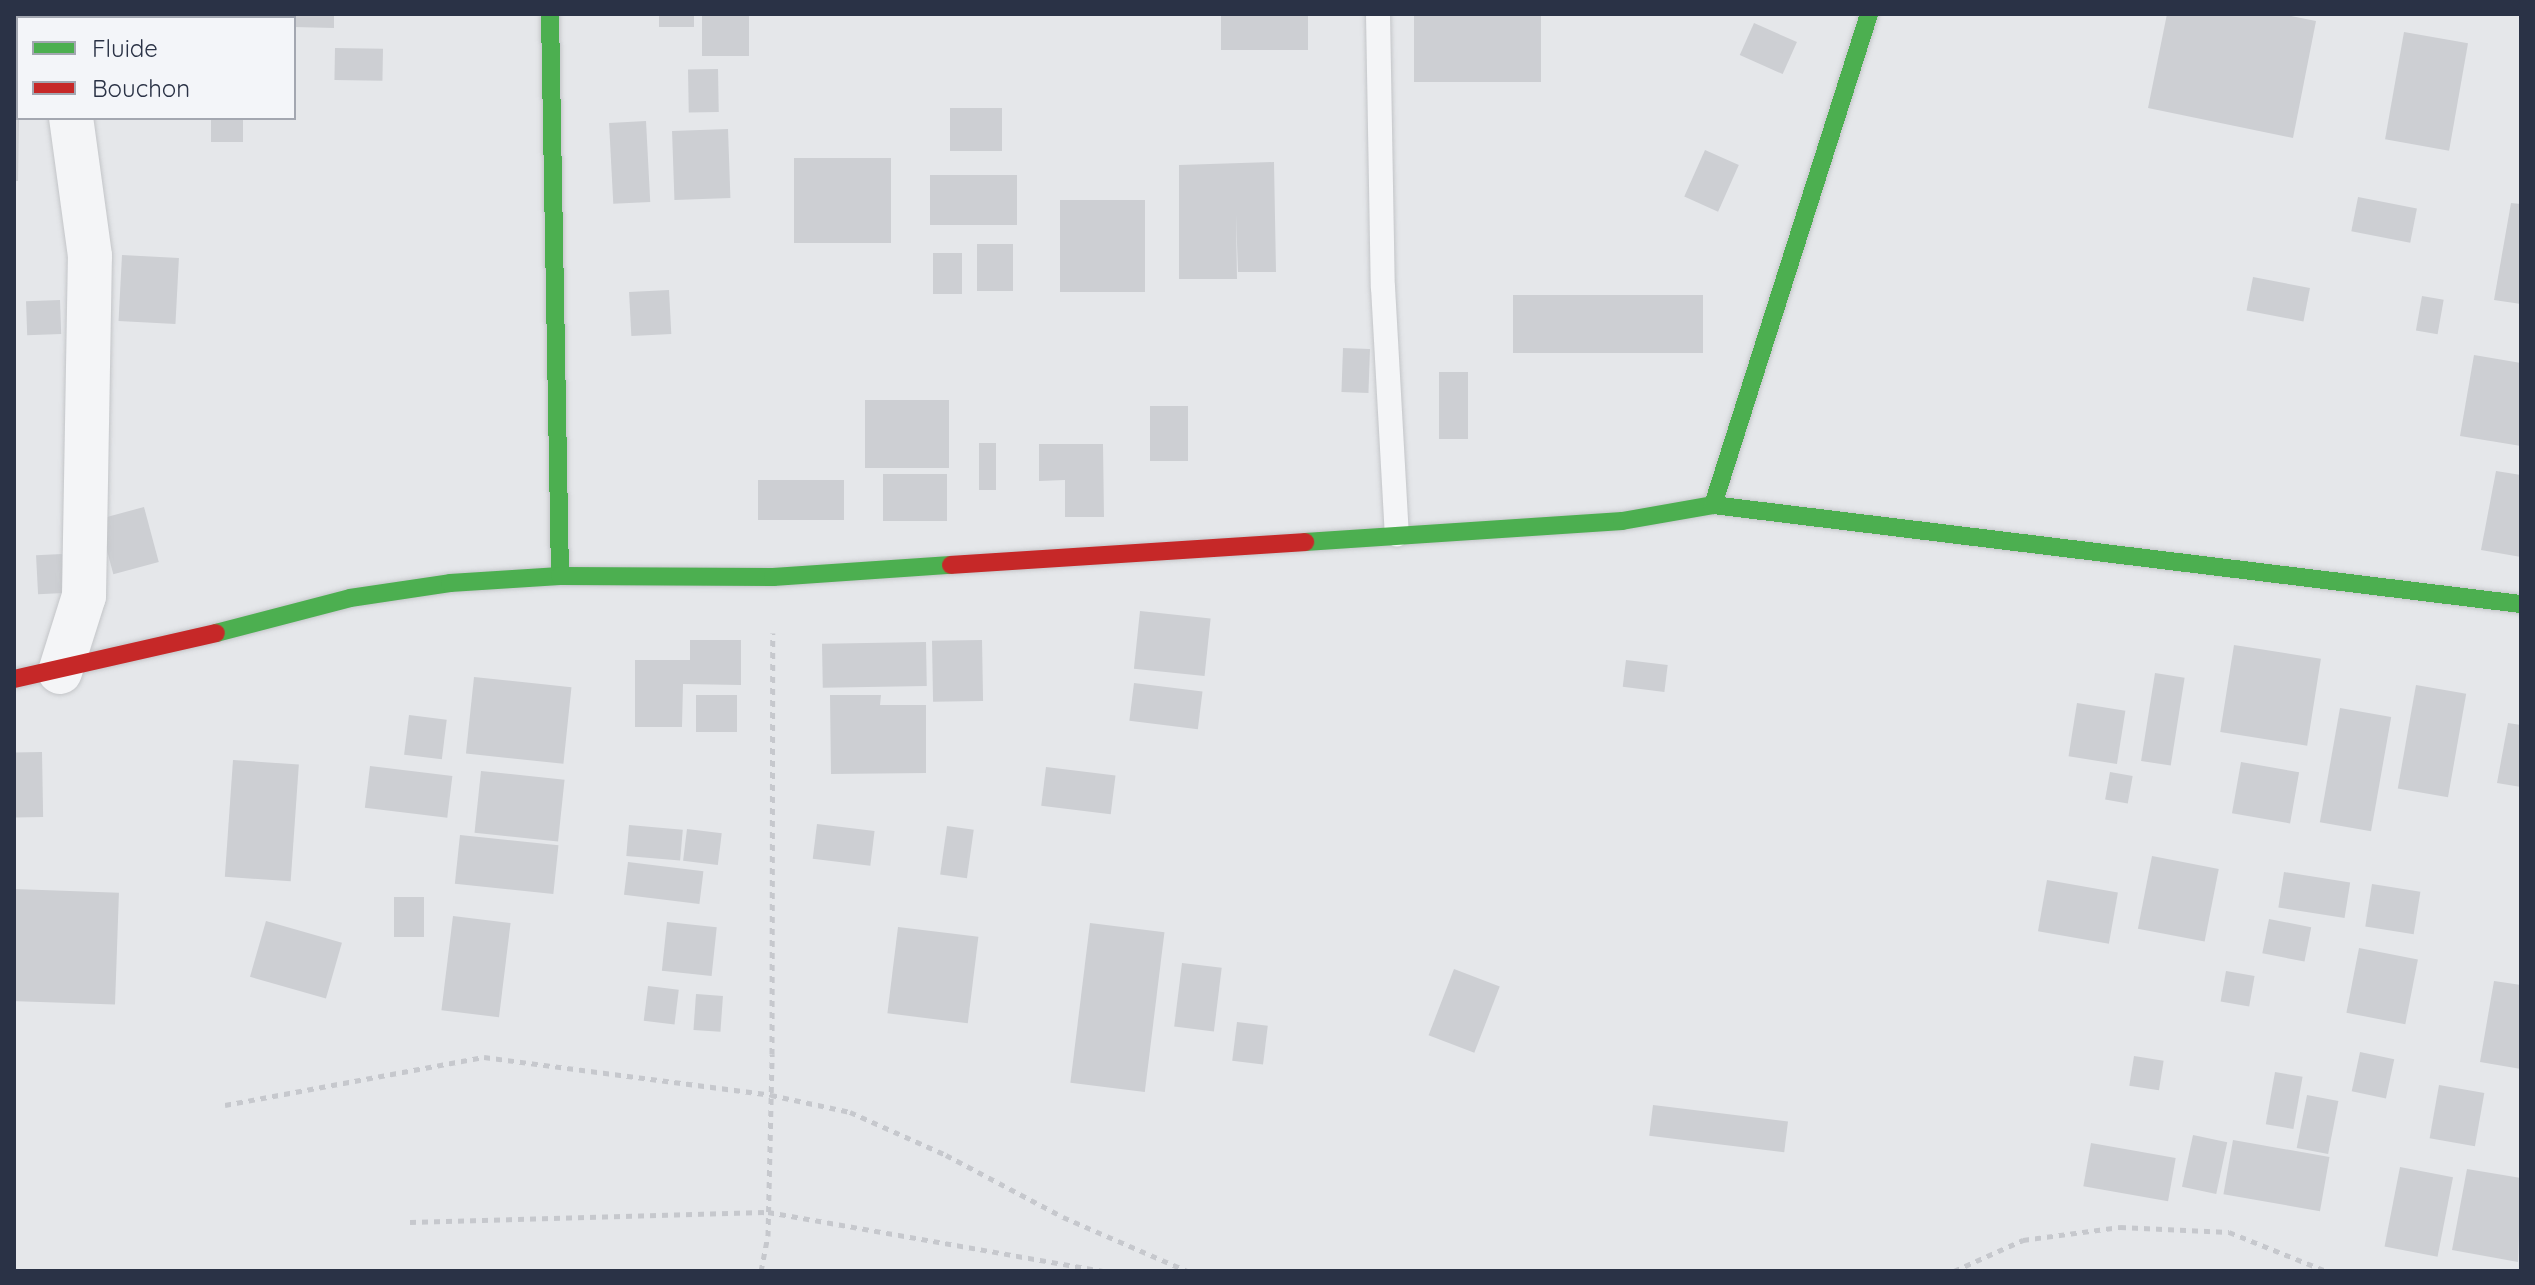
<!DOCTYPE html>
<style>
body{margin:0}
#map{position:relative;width:2535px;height:1285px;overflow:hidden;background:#e5e7ea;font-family:Quicksand,sans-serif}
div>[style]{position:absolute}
.building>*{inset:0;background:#cdcfd3;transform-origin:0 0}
.path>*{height:5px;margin-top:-2.5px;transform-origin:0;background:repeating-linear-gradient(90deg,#c6c8cd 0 6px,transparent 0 12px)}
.roads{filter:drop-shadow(0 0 2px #c3c5c8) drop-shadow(0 0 2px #c3c5c8)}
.lane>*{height:24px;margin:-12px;padding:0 12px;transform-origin:12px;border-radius:12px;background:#f4f5f7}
.street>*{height:44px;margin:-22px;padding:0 22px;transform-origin:22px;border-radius:22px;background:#f4f5f7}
.fast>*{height:18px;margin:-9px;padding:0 9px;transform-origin:9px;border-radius:9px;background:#4caf50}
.jam>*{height:18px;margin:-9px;padding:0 9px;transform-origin:9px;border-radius:9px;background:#c62828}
span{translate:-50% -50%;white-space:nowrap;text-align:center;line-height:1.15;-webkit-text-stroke:7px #f3f5f9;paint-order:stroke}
.frame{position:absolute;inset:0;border:16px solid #2a3246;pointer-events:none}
.legend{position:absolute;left:16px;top:16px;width:280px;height:104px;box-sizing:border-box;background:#f3f5f9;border:2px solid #a3a7b1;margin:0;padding:10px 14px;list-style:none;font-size:24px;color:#2a3246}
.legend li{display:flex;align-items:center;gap:16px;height:40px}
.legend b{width:40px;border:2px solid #a3a7b1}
</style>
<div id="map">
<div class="building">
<div style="clip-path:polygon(287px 14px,334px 14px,334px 28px,294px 27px,294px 18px)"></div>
<div style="left:659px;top:14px;width:35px;height:13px"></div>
<div style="left:702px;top:14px;width:47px;height:42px"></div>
<div style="left:1221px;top:14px;width:87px;height:36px"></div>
<div style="left:1414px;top:14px;width:127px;height:68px"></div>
<div style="clip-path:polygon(2167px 14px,2281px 14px,2316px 21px,2293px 138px,2148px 108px)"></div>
<div style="left:1754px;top:23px;width:47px;height:35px;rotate:24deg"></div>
<div style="left:2404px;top:32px;width:65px;height:109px;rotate:10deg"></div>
<div style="left:335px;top:48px;width:48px;height:32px;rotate:1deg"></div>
<div style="left:718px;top:69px;width:43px;height:30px;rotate:89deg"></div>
<div style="left:1002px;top:108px;width:43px;height:52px;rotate:90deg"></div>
<div style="clip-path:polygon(14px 117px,19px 118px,18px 181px,14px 181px)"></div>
<div style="left:211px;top:118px;width:32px;height:24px"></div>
<div style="left:646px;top:121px;width:81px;height:37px;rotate:87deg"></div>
<div style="left:728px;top:129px;width:69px;height:56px;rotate:88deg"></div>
<div style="left:1705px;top:150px;width:37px;height:51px;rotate:24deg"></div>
<div style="left:794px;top:158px;width:97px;height:85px"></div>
<div style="clip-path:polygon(1274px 162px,1276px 272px,1238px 272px,1236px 214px,1237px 279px,1179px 279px,1179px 165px)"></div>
<div style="left:930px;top:175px;width:87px;height:50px"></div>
<div style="left:2358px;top:197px;width:60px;height:35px;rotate:11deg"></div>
<div style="left:1145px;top:200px;width:92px;height:85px;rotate:90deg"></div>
<div style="clip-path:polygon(2511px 203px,2521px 204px,2521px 304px,2494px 300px)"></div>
<div style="left:977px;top:244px;width:36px;height:47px"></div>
<div style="left:933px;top:253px;width:29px;height:41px"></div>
<div style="left:122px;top:255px;width:57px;height:66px;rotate:3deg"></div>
<div style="left:2253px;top:277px;width:58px;height:34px;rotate:11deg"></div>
<div style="left:669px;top:290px;width:44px;height:40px;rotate:87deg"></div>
<div style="left:1703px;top:295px;width:58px;height:190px;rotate:90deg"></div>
<div style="left:2422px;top:296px;width:22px;height:35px;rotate:10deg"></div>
<div style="left:60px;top:300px;width:34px;height:34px;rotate:88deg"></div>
<div style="left:1343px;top:348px;width:27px;height:44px;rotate:2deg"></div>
<div style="clip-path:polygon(2474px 355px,2521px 363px,2521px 446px,2460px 436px)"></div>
<div style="left:1439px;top:372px;width:29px;height:67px"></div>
<div style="left:865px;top:400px;width:84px;height:68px"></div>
<div style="left:1150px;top:406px;width:38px;height:55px"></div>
<div style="left:996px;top:443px;width:47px;height:17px;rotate:90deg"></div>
<div style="clip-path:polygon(1039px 444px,1103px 444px,1104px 517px,1065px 517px,1065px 480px,1039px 481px)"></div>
<div style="clip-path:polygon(2496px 471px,2521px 475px,2521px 557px,2481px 550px)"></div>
<div style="left:883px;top:474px;width:64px;height:47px"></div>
<div style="left:758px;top:480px;width:86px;height:40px"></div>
<div style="left:144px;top:507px;width:57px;height:47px;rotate:75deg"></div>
<div style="left:62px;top:554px;width:39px;height:26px;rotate:87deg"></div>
<div style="left:1140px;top:611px;width:71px;height:58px;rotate:6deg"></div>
<div style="clip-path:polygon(690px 640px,741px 640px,741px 685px,683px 684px,682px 727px,635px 727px,635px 660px,690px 660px)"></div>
<div style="left:982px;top:640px;width:61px;height:50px;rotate:89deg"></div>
<div style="left:926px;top:642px;width:44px;height:104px;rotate:89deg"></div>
<div style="left:2234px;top:645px;width:88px;height:88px;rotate:9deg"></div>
<div style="left:1626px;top:660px;width:42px;height:27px;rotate:7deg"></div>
<div style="left:2155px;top:673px;width:30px;height:89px;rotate:9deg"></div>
<div style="left:474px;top:677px;width:98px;height:77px;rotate:6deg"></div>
<div style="left:1134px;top:683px;width:69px;height:38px;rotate:7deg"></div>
<div style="left:2416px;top:685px;width:51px;height:105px;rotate:10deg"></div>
<div style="left:696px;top:695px;width:41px;height:37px"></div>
<div style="clip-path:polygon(830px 695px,881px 695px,880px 705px,926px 705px,926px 773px,831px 774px)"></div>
<div style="left:2077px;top:703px;width:49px;height:54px;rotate:9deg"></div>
<div style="left:2340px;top:708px;width:52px;height:116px;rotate:10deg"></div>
<div style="left:409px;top:715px;width:38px;height:40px;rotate:7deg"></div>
<div style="clip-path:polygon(2508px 723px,2521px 725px,2521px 787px,2497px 783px)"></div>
<div style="left:42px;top:752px;width:65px;height:28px;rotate:89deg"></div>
<div style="left:233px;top:760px;width:66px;height:117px;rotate:4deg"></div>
<div style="left:2241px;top:762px;width:59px;height:52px;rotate:10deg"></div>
<div style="left:370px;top:766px;width:83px;height:42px;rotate:7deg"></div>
<div style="left:1046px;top:767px;width:70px;height:39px;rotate:7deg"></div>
<div style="left:481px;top:771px;width:84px;height:62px;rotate:6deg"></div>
<div style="left:2110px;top:772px;width:23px;height:28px;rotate:10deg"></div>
<div style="left:817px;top:824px;width:58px;height:35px;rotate:7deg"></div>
<div style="left:629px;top:825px;width:54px;height:31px;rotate:5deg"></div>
<div style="left:947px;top:826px;width:27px;height:49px;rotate:8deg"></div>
<div style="left:687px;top:829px;width:35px;height:32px;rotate:7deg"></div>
<div style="left:460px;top:835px;width:99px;height:49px;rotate:6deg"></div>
<div style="left:2152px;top:856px;width:68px;height:74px;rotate:11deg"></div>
<div style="left:628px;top:862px;width:76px;height:33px;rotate:7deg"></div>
<div style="left:2284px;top:872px;width:67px;height:36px;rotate:9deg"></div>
<div style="left:2047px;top:880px;width:72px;height:52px;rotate:10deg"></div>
<div style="left:2372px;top:884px;width:49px;height:43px;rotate:9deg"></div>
<div style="left:14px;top:889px;width:105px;height:112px;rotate:2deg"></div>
<div style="left:394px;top:897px;width:30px;height:40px"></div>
<div style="left:453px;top:916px;width:58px;height:95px;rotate:7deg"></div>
<div style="left:2269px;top:919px;width:43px;height:35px;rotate:11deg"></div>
<div style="left:266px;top:921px;width:79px;height:58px;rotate:16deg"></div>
<div style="left:667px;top:922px;width:50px;height:49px;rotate:6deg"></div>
<div style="left:1090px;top:923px;width:75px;height:161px;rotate:7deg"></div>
<div style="left:898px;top:927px;width:81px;height:87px;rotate:7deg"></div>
<div style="left:2359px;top:948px;width:60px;height:66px;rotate:11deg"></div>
<div style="left:1182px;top:963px;width:40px;height:64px;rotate:7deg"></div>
<div style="left:1454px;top:969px;width:49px;height:71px;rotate:21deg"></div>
<div style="left:2226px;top:971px;width:29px;height:31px;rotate:10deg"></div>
<div style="clip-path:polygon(2494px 981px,2521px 985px,2521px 1069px,2480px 1062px)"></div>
<div style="left:648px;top:986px;width:31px;height:35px;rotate:7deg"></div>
<div style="left:696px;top:994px;width:27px;height:36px;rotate:4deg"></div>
<div style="left:1237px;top:1022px;width:31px;height:39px;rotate:7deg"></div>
<div style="left:2360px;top:1052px;width:35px;height:40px;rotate:12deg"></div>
<div style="left:2134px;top:1056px;width:30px;height:30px;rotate:9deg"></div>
<div style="left:2275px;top:1072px;width:28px;height:53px;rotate:10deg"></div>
<div style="left:2439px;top:1085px;width:46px;height:54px;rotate:10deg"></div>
<div style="left:2307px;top:1095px;width:32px;height:54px;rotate:11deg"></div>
<div style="left:1653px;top:1105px;width:136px;height:31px;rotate:7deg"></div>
<div style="left:2193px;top:1135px;width:35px;height:53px;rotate:12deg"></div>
<div style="left:2233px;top:1140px;width:98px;height:55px;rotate:10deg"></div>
<div style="left:2091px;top:1143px;width:86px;height:44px;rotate:10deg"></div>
<div style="left:2400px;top:1167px;width:54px;height:81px;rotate:11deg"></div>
<div style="clip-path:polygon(2467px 1169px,2521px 1178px,2518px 1262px,2452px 1250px)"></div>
</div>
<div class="path">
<div style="left:225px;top:1105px;width:263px;rotate:-10.5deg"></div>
<div style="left:484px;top:1057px;width:290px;rotate:7.5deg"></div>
<div style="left:771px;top:1095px;width:81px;rotate:12.1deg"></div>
<div style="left:850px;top:1112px;width:105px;rotate:24.1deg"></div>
<div style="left:946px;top:1155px;width:132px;rotate:27.9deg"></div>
<div style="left:1063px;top:1217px;width:135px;rotate:23.5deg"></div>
<div style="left:410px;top:1222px;width:358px;rotate:-1.6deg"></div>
<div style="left:768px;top:1212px;width:340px;rotate:10deg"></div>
<div style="left:761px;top:1271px;width:36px;rotate:-79deg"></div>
<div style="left:768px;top:1236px;width:182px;rotate:-88.7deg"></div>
<div style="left:772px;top:1054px;width:421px;rotate:-89.9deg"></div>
<div style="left:1954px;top:1271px;width:76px;rotate:-24.2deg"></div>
<div style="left:2023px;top:1240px;width:98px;rotate:-7.6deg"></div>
<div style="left:2120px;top:1227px;width:109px;rotate:2.6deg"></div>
<div style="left:2229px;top:1232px;width:105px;rotate:21.9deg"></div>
</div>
<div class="roads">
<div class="lane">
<div style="left:1378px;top:14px;width:273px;rotate:89deg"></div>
<div style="left:1383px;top:287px;width:248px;rotate:86.8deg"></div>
</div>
<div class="street">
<div style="left:57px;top:14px;width:4px;rotate:76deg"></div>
<div style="left:60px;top:672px;width:80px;rotate:-72.5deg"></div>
<div style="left:84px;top:596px;width:340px;rotate:-89deg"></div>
<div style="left:90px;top:256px;width:139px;rotate:-97.8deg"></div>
</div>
<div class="fast">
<div style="left:550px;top:14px;width:562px;rotate:88.98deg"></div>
<div style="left:1713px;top:505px;width:814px;rotate:6.99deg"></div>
<div style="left:1305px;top:542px;width:318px;rotate:-3.8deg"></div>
<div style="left:1622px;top:521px;width:92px;rotate:-10deg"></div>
<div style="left:1713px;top:505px;width:515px;rotate:-72.37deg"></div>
<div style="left:216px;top:633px;width:138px;rotate:-14.6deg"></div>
<div style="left:350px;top:598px;width:101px;rotate:-8.5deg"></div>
<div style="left:450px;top:583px;width:110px;rotate:-3.6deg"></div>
<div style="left:560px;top:576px;width:213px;rotate:0.3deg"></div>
<div style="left:773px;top:577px;width:178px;rotate:-3.9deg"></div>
</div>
<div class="jam">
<div style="left:951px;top:565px;width:355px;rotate:-3.7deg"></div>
<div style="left:14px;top:679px;width:207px;rotate:-12.8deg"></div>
</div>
</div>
<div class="frame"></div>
<ul class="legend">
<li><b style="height:10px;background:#4caf50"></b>Fluide</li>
<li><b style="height:10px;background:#c62828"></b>Bouchon</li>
</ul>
</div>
